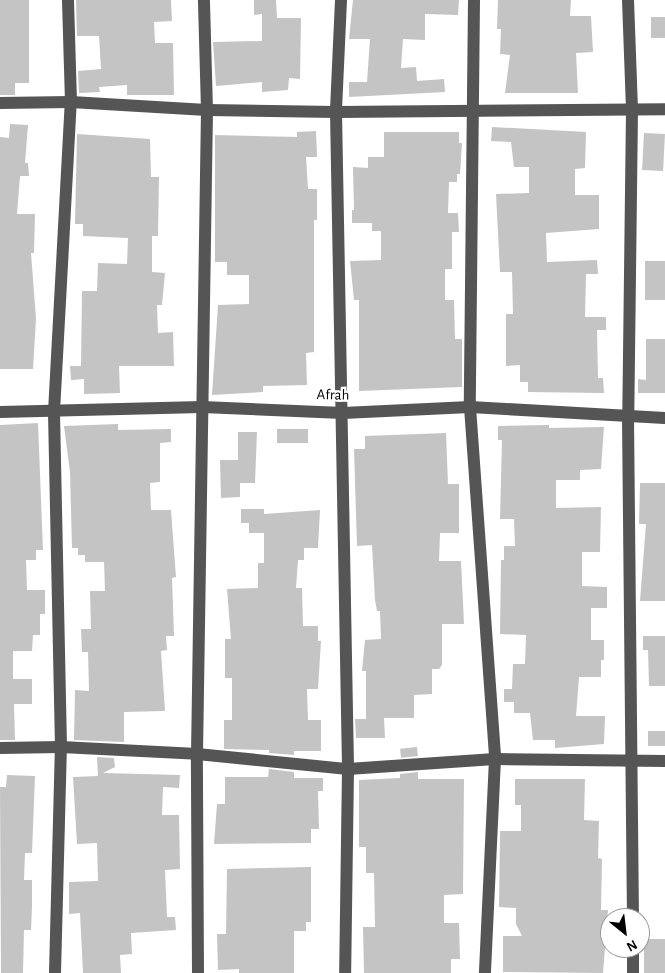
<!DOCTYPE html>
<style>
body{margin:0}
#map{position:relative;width:665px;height:973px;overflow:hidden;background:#fff;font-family:"Alegreya Sans",sans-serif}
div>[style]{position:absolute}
.building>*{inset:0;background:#c4c4c4;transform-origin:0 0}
.minor>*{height:12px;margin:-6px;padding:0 6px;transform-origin:6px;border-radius:6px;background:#555}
span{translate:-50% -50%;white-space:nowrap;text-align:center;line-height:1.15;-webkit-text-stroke:4.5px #fff;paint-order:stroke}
.street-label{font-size:15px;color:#000}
.north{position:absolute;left:600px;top:908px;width:50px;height:50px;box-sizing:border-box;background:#fff;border:1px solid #999;border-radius:50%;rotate:151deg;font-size:14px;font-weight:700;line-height:20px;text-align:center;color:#000}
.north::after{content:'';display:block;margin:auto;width:18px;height:22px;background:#000;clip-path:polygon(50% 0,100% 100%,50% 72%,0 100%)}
</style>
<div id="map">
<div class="building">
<div style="clip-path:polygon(0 0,29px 0,29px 83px,15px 83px,15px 95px,0 95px)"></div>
<div style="clip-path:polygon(76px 0,171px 0,172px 21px,154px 22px,155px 43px,173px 43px,174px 95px,127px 95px,127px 85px,99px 87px,100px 92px,79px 93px,78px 71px,101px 69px,99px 36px,77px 36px)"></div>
<div style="clip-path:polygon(254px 0,276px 0,277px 18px,301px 18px,300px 79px,289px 78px,288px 90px,262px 92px,262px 82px,216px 86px,213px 42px,262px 41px,262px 14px,254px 15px)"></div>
<div style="clip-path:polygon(353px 0,459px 0,458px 15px,425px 14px,425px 40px,403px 39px,401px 68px,416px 67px,417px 81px,444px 79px,445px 92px,349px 97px,349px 82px,367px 82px,370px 39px,349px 39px)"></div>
<div style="clip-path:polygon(498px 0,571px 0,570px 16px,591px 16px,593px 52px,576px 53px,578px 93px,505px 93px,510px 55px,500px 54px,501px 29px,497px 29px)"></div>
<div style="left:651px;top:17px;width:14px;height:21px"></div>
<div style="clip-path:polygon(10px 124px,28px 125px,25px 163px,28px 163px,29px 176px,20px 176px,17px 214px,35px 214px,34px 253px,31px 253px,36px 319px,33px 369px,0 369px,0 137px,9px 138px)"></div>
<div style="clip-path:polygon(492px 127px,586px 132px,585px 168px,575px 169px,575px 195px,599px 195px,599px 229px,546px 233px,547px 262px,597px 260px,598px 274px,586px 274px,585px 317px,606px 317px,606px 330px,597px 330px,598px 378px,603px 378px,604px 393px,528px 392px,528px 382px,520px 382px,520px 365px,506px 366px,506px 314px,513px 314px,512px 272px,500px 272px,496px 194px,529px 193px,529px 167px,514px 167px,511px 142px,491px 141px)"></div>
<div style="clip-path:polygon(316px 131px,317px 157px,306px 157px,308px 189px,317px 189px,317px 220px,314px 220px,314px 352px,306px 353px,307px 385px,263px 386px,263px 392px,212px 395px,218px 305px,249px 304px,249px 275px,227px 275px,227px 262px,215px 262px,215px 135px,297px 137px,297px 132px)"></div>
<div style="clip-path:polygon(384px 132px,459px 132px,459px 143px,462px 143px,460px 174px,457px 174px,457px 182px,449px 182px,448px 213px,458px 213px,459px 232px,452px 232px,452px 269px,445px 269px,445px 300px,454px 300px,455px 339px,462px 339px,462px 387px,359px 391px,359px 300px,354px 300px,350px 261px,381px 260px,381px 231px,372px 231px,372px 223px,352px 223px,352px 210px,354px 210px,353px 167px,368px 168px,368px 157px,384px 157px)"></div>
<div style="left:644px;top:133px;width:21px;height:37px;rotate:3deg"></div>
<div style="clip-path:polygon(77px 134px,150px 139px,151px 177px,159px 177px,158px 236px,152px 236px,152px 272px,165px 273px,162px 305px,157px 305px,158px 333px,173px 332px,174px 366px,119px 366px,120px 393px,84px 394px,84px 379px,71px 380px,70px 366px,81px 366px,82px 291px,97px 291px,98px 263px,127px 264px,128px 238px,83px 236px,83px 224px,75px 224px)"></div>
<div style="left:645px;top:261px;width:20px;height:39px"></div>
<div style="clip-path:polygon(646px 339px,665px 339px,665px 393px,638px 393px,638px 379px,646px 380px)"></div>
<div style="clip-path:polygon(38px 423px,43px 550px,36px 550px,36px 560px,26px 560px,27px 590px,45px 590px,45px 614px,40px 614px,40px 635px,33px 635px,32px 651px,13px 651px,13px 679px,32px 679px,32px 704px,14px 704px,15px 740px,0 740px,0 425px)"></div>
<div style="clip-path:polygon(118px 424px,118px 430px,171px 429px,171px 442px,160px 443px,160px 482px,150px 483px,151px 510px,171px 510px,175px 564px,176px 577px,172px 578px,174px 636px,166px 636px,167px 650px,161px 651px,165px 711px,124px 712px,124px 742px,74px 740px,75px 690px,89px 691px,88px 652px,82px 652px,81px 629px,91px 629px,90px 591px,105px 591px,104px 562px,85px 562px,85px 555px,78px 555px,78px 548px,72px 548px,70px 472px,64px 426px)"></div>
<div style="clip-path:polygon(549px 425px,549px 428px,604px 427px,601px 469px,580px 470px,580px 480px,556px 480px,556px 508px,601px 507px,600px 552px,582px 552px,582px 586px,607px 587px,607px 608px,591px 608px,591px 640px,604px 640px,604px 660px,601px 660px,601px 677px,579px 677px,576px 716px,605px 716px,604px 744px,555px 748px,555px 740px,533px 740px,530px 713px,514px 713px,514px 702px,504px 702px,504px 689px,512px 689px,513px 664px,525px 664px,526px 635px,500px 634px,501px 560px,504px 560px,504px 546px,515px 546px,514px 519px,500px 519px,502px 440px,498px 440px,498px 426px)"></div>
<div style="left:308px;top:429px;width:14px;height:31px;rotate:90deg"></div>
<div style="clip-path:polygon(238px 432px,257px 432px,255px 483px,240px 483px,240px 497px,221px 498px,220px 460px,238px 460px)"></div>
<div style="clip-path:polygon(446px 433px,448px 484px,459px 484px,459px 533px,440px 533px,439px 561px,461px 561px,464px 624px,442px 624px,442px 665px,439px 669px,432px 669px,432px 694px,414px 695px,414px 718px,384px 718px,385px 738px,356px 738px,355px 719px,366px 719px,366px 671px,362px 671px,365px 640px,381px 639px,380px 611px,377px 611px,375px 600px,372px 545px,357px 546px,354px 449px,365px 449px,365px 436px)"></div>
<div style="clip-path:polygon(640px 483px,665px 483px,665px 601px,640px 601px,646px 524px,639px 524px)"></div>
<div style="clip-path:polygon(241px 509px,264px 509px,264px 514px,320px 510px,318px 548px,304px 548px,304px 560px,298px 560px,296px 588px,302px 588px,303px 626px,318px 626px,318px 641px,321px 641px,318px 689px,307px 689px,308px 720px,321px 720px,321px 751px,294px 751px,294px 755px,269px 753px,269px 750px,224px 749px,224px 720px,232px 720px,232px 678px,225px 678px,225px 639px,231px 639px,227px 589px,258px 588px,258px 563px,264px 563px,264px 533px,249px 533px,249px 523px,241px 523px)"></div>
<div style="clip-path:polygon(643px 636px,665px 636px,665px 686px,649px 686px,648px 650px,643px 650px)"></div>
<div style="left:648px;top:731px;width:17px;height:15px"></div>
<div style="left:417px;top:747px;width:9px;height:17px;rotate:84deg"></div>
<div style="clip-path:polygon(97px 757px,114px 758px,115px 767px,103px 773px,180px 775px,179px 788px,163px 787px,162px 815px,179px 815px,180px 869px,165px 870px,167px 917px,175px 917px,176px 930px,131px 933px,132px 954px,120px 955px,121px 973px,83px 973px,80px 913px,69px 914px,69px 882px,98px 881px,97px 843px,77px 844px,73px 777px,98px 776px)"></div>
<div style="clip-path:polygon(269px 769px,294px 772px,294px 778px,323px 778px,323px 791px,318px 791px,319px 829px,311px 829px,311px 843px,214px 844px,217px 804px,225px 804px,225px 777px,268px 777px)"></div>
<div style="clip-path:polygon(418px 772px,418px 779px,464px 779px,463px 894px,444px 895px,444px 923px,459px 923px,460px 959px,451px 959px,451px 973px,364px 973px,363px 927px,375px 927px,374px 873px,366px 873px,366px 847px,359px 847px,359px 780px,400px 778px,400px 774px)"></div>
<div style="clip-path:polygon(7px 775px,35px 776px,32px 853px,25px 853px,24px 880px,32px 880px,32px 908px,31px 930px,24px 930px,23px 973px,1px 973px,0 787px,6px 787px)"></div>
<div style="clip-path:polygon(515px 779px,585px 779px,584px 820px,599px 821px,598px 858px,602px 859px,601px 910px,608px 910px,603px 973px,503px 972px,503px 936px,522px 936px,516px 924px,516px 908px,499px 907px,500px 831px,521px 831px,521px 805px,515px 805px)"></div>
<div style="clip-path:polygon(311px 867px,311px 922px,306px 922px,306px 931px,294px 931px,294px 973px,239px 973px,239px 969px,218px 970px,217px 934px,226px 934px,227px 869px)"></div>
<div style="left:665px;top:939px;width:34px;height:21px;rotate:90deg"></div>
</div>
<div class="minor">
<div style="left:341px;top:0;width:112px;rotate:92.6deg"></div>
<div style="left:336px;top:112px;width:657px;rotate:88.95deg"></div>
<div style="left:348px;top:769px;width:204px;rotate:90.8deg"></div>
<div style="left:474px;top:0;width:407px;rotate:90.6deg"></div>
<div style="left:470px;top:407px;width:353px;rotate:85.9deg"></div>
<div style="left:495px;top:759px;width:214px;rotate:92.7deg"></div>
<div style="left:628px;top:0;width:110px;rotate:87.9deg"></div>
<div style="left:632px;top:110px;width:308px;rotate:90.7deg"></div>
<div style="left:628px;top:418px;width:500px;rotate:89.43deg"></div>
<div style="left:0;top:103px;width:71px;rotate:-0.8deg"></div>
<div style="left:71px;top:102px;width:136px;rotate:3.4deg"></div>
<div style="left:207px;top:110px;width:129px;rotate:0.9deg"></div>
<div style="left:336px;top:112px;width:329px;rotate:-0.5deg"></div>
<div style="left:0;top:412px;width:202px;rotate:-1.4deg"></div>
<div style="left:202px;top:407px;width:141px;rotate:2.4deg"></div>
<div style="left:343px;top:413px;width:127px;rotate:-2.7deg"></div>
<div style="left:470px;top:407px;width:195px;rotate:3.2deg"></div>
<div style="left:0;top:748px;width:61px;rotate:-0.9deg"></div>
<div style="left:61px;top:747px;width:136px;rotate:2.9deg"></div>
<div style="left:197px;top:754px;width:152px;rotate:5.7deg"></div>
<div style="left:348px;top:769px;width:147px;rotate:-3.9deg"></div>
<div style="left:495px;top:759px;width:170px;rotate:0.7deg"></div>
<div style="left:633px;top:948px;width:25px;rotate:90deg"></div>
<div style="left:55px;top:973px;width:226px;rotate:-88.5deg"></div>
<div style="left:61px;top:747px;width:335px;rotate:-91.2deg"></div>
<div style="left:54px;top:412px;width:310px;rotate:-86.9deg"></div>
<div style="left:71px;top:102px;width:102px;rotate:-91.7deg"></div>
<div style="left:198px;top:973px;width:219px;rotate:-90.3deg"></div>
<div style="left:197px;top:754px;width:644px;rotate:-89.11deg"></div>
<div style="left:207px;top:110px;width:110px;rotate:-91.6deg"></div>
</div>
<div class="street-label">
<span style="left:333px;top:395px;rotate:1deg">Afrah</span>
</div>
<div class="north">N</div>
</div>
